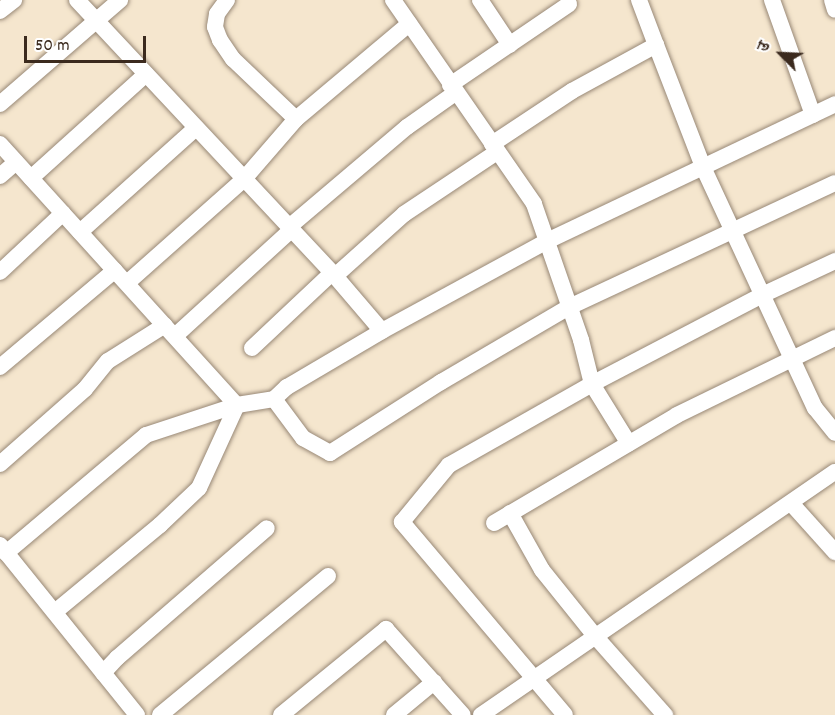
<!DOCTYPE html>
<meta charset="utf-8">
<style>
body{margin:0}
#map{position:relative;width:835px;height:715px;overflow:hidden;background:#f5e6ce;font-family:Dekko,"Playpen Sans Deva",sans-serif}
div>[style]{position:absolute}
.roads{filter:drop-shadow(0 0 2px #988876) drop-shadow(0 0 2px #988876)}
.street>*{height:16px;margin:-8px;padding:0 8px;transform-origin:8px;border-radius:8px;background:#fff}
span{translate:-50% -50%;white-space:nowrap;text-align:center;line-height:1.15;-webkit-text-stroke:4.5px #fff;paint-order:stroke}
.north{position:absolute;left:751px;top:24px;width:60px;height:60px;-webkit-text-stroke:4px #fff;paint-order:stroke;rotate:294deg;font-size:16px;font-weight:700;line-height:24px;text-align:center;color:#3b2a1e}
.north::after{content:'';display:block;margin:auto;width:21px;height:27px;background:#3b2a1e;clip-path:polygon(50% 0,100% 100%,50% 72%,0 100%)}
.scale{position:absolute;left:24px;top:36px;width:122px;height:27px;box-sizing:border-box;border:3px solid #3b2a1e;border-top:0;padding-left:8px;font-size:18px;line-height:21px;white-space:nowrap;color:#3b2a1e;-webkit-text-stroke:4px #fff;paint-order:stroke}
</style>
<div id="map">
<div class="roads">
<div class="street">
<div style="left:77px;top:0;width:378px;rotate:46.9deg"></div>
<div style="left:335px;top:276px;width:93px;rotate:-41.9deg"></div>
<div style="left:404px;top:214px;width:112px;rotate:-33.7deg"></div>
<div style="left:227px;top:0;width:17px;rotate:126deg"></div>
<div style="left:217px;top:14px;width:13px;rotate:99deg"></div>
<div style="left:215px;top:27px;width:14px;rotate:69deg"></div>
<div style="left:220px;top:40px;width:23px;rotate:56deg"></div>
<div style="left:233px;top:59px;width:87px;rotate:43.6deg"></div>
<div style="left:393px;top:0;width:248px;rotate:55.3deg"></div>
<div style="left:534px;top:204px;width:144px;rotate:70.9deg"></div>
<div style="left:581px;top:340px;width:45px;rotate:76deg"></div>
<div style="left:592px;top:384px;width:70px;rotate:58.3deg"></div>
<div style="left:480px;top:0;width:54px;rotate:56.3deg"></div>
<div style="left:639px;top:0;width:48px;rotate:69.3deg"></div>
<div style="left:772px;top:0;width:122px;rotate:70.4deg"></div>
<div style="left:832px;top:0;width:10px;rotate:73deg"></div>
<div style="left:0;top:11px;width:18px;rotate:-38deg"></div>
<div style="left:450px;top:85px;width:144px;rotate:-34.2deg"></div>
<div style="left:0;top:104px;width:159px;rotate:-40.9deg"></div>
<div style="left:0;top:144px;width:353px;rotate:47.8deg"></div>
<div style="left:237px;top:405px;width:91px;rotate:114.6deg"></div>
<div style="left:199px;top:488px;width:54px;rotate:136.5deg"></div>
<div style="left:160px;top:525px;width:136px;rotate:140.4deg"></div>
<div style="left:492px;top:144px;width:96px;rotate:-33.5deg"></div>
<div style="left:572px;top:91px;width:96px;rotate:-28.7deg"></div>
<div style="left:656px;top:45px;width:131px;rotate:68.9deg"></div>
<div style="left:703px;top:167px;width:266px;rotate:65.1deg"></div>
<div style="left:815px;top:408px;width:32px;rotate:51deg"></div>
<div style="left:0;top:176px;width:21px;rotate:-41deg"></div>
<div style="left:31px;top:178px;width:155px;rotate:-42.1deg"></div>
<div style="left:289px;top:227px;width:155px;rotate:-40.3deg"></div>
<div style="left:407px;top:127px;width:59px;rotate:-35.3deg"></div>
<div style="left:80px;top:232px;width:156px;rotate:-41.9deg"></div>
<div style="left:0;top:272px;width:86px;rotate:-43.1deg"></div>
<div style="left:335px;top:276px;width:72px;rotate:49.5deg"></div>
<div style="left:127px;top:283px;width:157px;rotate:-41.6deg"></div>
<div style="left:244px;top:179px;width:79px;rotate:-49.1deg"></div>
<div style="left:296px;top:119px;width:148px;rotate:-40.1deg"></div>
<div style="left:175px;top:336px;width:157px;rotate:-42.4deg"></div>
<div style="left:252px;top:348px;width:110px;rotate:-43.2deg"></div>
<div style="left:0;top:367px;width:150px;rotate:-40.1deg"></div>
<div style="left:274px;top:399px;width:49px;rotate:53.4deg"></div>
<div style="left:303px;top:438px;width:31px;rotate:29deg"></div>
<div style="left:330px;top:453px;width:132px;rotate:-32.6deg"></div>
<div style="left:441px;top:382px;width:148px;rotate:-30.4deg"></div>
<div style="left:569px;top:307px;width:293px;rotate:-25deg"></div>
<div style="left:0;top:464px;width:113px;rotate:-41.4deg"></div>
<div style="left:85px;top:389px;width:36px;rotate:-51deg"></div>
<div style="left:108px;top:361px;width:67px;rotate:-32.3deg"></div>
<div style="left:791px;top:503px;width:66px;rotate:48.1deg"></div>
<div style="left:510px;top:513px;width:65px;rotate:60.7deg"></div>
<div style="left:542px;top:570px;width:85px;rotate:51.2deg"></div>
<div style="left:595px;top:636px;width:106px;rotate:48.5deg"></div>
<div style="left:494px;top:523px;width:212px;rotate:-30.5deg"></div>
<div style="left:677px;top:415px;width:176px;rotate:-26deg"></div>
<div style="left:0;top:545px;width:218px;rotate:51.1deg"></div>
<div style="left:6px;top:553px;width:183px;rotate:-40.1deg"></div>
<div style="left:146px;top:435px;width:96px;rotate:-18.2deg"></div>
<div style="left:237px;top:405px;width:37px;rotate:-9deg"></div>
<div style="left:274px;top:399px;width:18px;rotate:-43deg"></div>
<div style="left:287px;top:387px;width:110px;rotate:-30.5deg"></div>
<div style="left:382px;top:331px;width:188px;rotate:-28.6deg"></div>
<div style="left:547px;top:241px;width:319px;rotate:-25.4deg"></div>
<div style="left:103px;top:673px;width:21px;rotate:-47deg"></div>
<div style="left:117px;top:658px;width:198px;rotate:-40.9deg"></div>
<div style="left:160px;top:715px;width:218px;rotate:-39.6deg"></div>
<div style="left:281px;top:715px;width:136px;rotate:-39.3deg"></div>
<div style="left:386px;top:629px;width:115px;rotate:48.2deg"></div>
<div style="left:394px;top:715px;width:52px;rotate:-39.5deg"></div>
<div style="left:481px;top:715px;width:429px;rotate:-34.5deg"></div>
<div style="left:565px;top:715px;width:253px;rotate:-130.2deg"></div>
<div style="left:402px;top:522px;width:74px;rotate:-50.5deg"></div>
<div style="left:449px;top:465px;width:164px;rotate:-29.5deg"></div>
<div style="left:592px;top:384px;width:192px;rotate:-27.6deg"></div>
<div style="left:762px;top:295px;width:81px;rotate:-25deg"></div>
</div>
</div>
<div class="north">उ</div>
<div class="scale">50 m</div>
</div>
